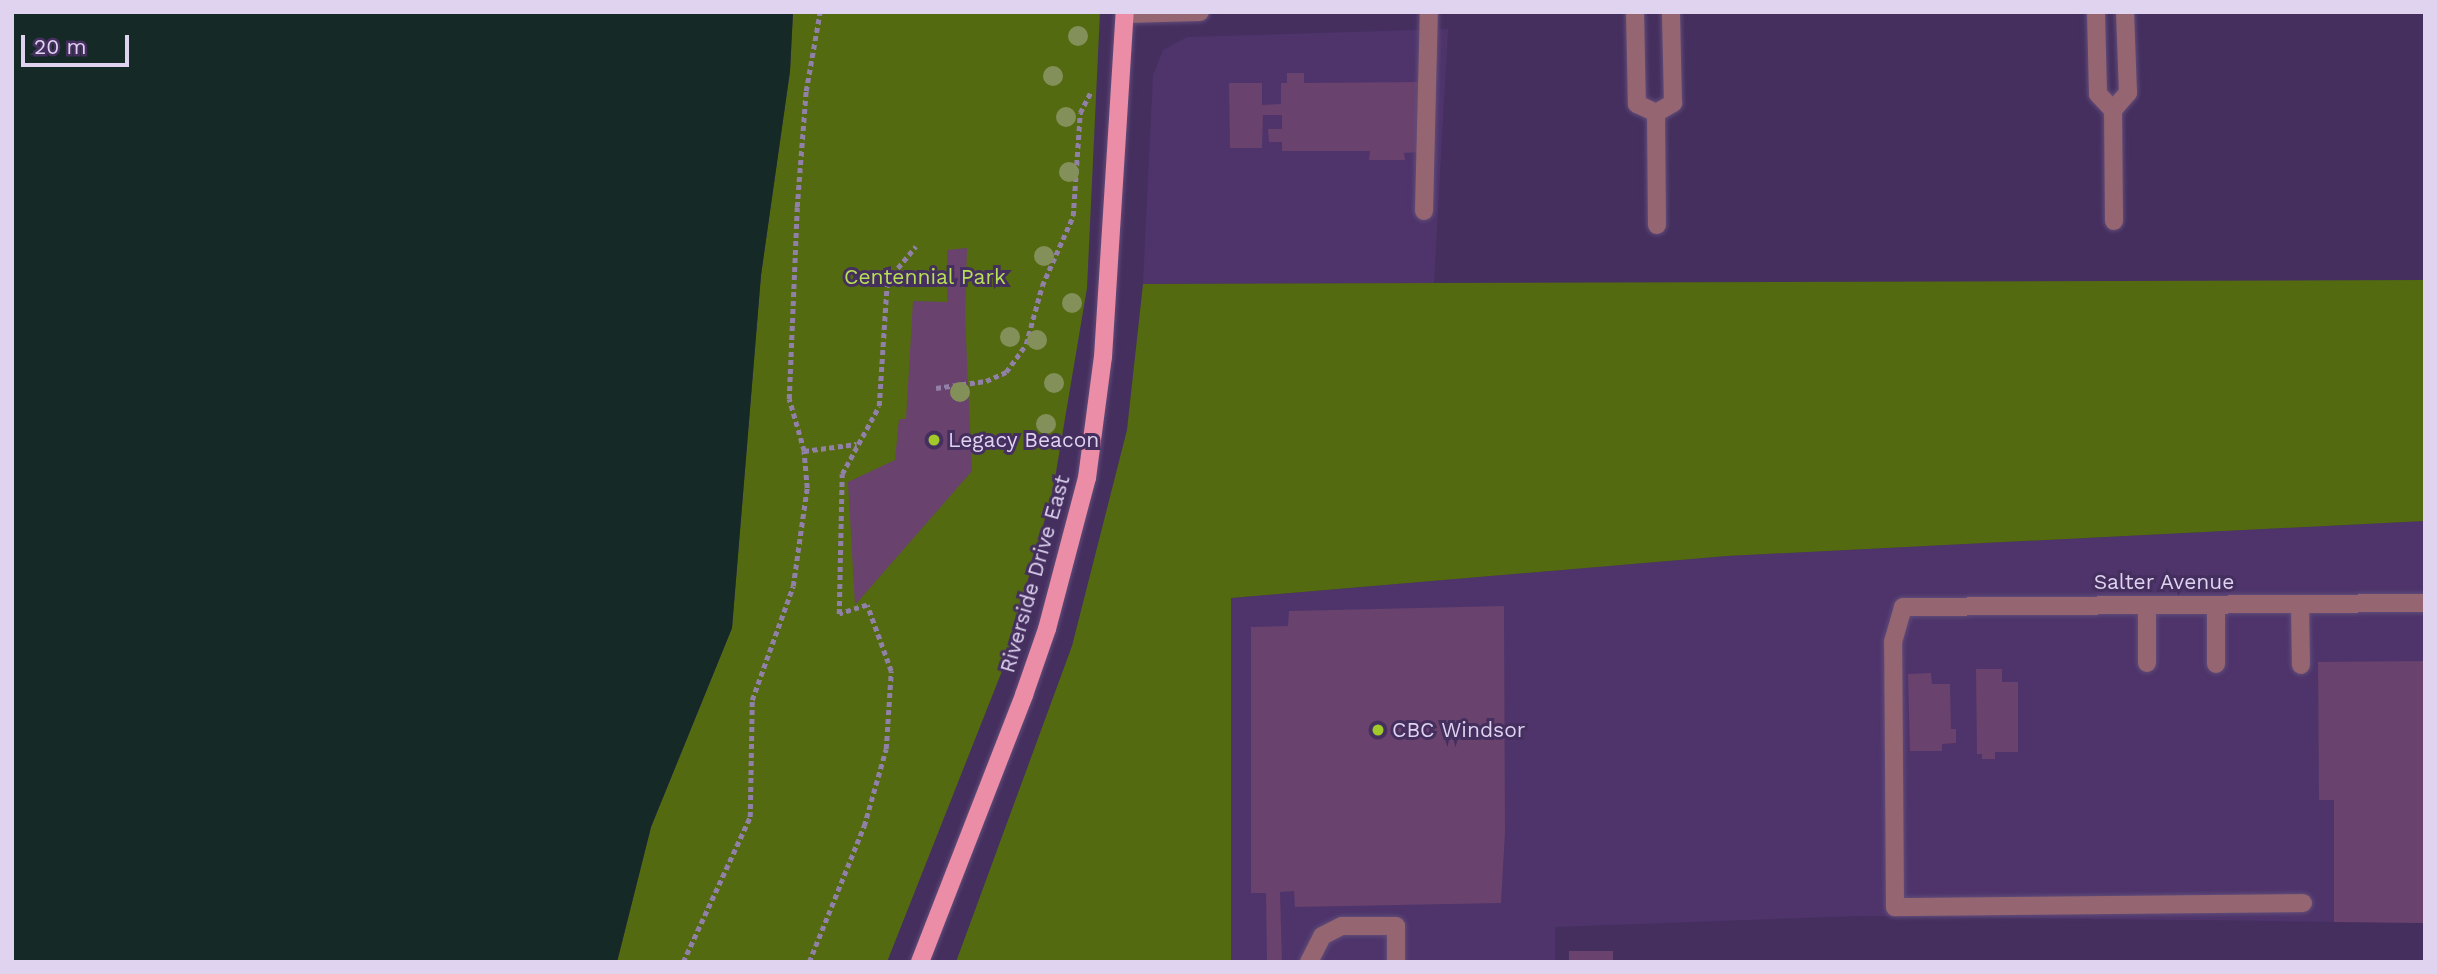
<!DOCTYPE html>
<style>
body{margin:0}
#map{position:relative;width:2437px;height:974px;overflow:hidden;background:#452f5f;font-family:"Work Sans",sans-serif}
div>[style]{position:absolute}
.built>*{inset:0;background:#4e346b}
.green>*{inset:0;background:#536a10}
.water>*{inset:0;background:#152a27}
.building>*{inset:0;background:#69426d;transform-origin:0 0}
.path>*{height:4.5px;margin-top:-2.25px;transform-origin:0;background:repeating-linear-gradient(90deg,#9180a7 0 5px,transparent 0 8.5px)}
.roads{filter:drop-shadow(0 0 2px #614d79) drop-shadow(0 0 2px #614d79)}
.minor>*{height:18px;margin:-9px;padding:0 9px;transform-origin:9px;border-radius:9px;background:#956671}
.major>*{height:18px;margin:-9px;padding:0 9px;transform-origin:9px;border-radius:9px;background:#eb8da6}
.trees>*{width:20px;height:20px;margin:-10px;border-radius:50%;background:#84905a}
.dots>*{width:19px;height:19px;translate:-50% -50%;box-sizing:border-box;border:4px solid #452f5f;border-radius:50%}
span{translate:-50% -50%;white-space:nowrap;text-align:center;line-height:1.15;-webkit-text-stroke:6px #452f5f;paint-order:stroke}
.park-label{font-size:21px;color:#b8df56}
.poi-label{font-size:21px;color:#dfd3f0}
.left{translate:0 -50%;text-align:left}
.street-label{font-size:21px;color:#dfd3f0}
.frame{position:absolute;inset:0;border:14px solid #dfd3f0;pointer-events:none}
.scale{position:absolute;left:21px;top:35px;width:108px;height:32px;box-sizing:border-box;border:4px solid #dfd3f0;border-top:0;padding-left:9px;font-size:21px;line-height:24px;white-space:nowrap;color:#dfd3f0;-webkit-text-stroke:5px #452f5f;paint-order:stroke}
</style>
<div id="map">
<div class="built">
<div style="clip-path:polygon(1448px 29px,1434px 283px,1143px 284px,1153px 75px,1163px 50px,1187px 37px)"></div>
<div style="clip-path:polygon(2425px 521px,2425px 923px,1858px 916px,1555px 927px,1555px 962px,1231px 962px,1231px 598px,1727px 556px)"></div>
</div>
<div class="green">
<div style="clip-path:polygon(793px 12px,1100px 12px,1087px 288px,1053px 490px,1004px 666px,887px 962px,617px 962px,651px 827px,732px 628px,761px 275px,790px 71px)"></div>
<div style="clip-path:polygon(2425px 280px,2425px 521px,1727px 556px,1231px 598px,1231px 962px,956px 962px,1072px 646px,1127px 430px,1143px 284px)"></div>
</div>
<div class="water">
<div style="clip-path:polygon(12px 12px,793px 12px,790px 71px,761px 275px,732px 628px,651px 827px,617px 962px,12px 962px)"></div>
</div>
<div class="building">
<div style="clip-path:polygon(1287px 73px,1304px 73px,1304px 83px,1418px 82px,1419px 152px,1404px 153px,1405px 160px,1369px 160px,1370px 151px,1282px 151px,1282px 142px,1269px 142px,1268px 129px,1282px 129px,1282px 115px,1263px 115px,1262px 148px,1230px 148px,1229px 83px,1262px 83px,1262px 105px,1281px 104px,1281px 83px,1287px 83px)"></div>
<div style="clip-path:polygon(967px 248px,965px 315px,972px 471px,855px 605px,848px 482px,895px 460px,899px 419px,906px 419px,913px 301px,947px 302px,947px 250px)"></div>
<div style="clip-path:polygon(1504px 606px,1505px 832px,1501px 903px,1295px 907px,1294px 891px,1280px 892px,1282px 962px,1267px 962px,1266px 893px,1251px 893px,1251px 627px,1288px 626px,1289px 611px)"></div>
<div style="clip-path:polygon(2425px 661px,2425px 923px,2334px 922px,2334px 800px,2319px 800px,2318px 662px)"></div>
<div style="clip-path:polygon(1976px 669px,2002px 669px,2002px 682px,2018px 682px,2018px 752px,1995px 752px,1995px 759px,1982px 759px,1982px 754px,1977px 754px)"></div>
<div style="clip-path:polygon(1931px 673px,1932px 684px,1950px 684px,1951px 729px,1956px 729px,1956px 743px,1942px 744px,1942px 751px,1910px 751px,1908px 674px)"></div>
<div style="left:1613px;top:951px;width:11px;height:44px;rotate:90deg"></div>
</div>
<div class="path">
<div style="left:936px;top:388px;width:50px;rotate:-8deg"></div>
<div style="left:986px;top:381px;width:22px;rotate:-24deg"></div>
<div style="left:1006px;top:372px;width:34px;rotate:-54deg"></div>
<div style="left:1026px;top:344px;width:60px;rotate:-74.6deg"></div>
<div style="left:1042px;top:286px;width:77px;rotate:-66.1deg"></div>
<div style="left:1073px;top:216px;width:103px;rotate:-86.1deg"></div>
<div style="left:1080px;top:113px;width:25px;rotate:-63deg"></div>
<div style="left:804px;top:451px;width:53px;rotate:-7.5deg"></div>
<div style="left:683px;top:962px;width:160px;rotate:-65.2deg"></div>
<div style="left:750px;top:817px;width:117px;rotate:-89deg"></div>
<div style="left:752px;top:700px;width:121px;rotate:-70.2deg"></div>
<div style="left:793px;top:586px;width:99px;rotate:-81.9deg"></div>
<div style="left:807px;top:488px;width:37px;rotate:-95deg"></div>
<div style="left:804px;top:451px;width:54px;rotate:-106.1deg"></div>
<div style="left:789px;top:399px;width:192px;rotate:-87.6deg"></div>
<div style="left:797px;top:207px;width:116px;rotate:-85.6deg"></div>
<div style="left:806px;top:91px;width:80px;rotate:-80deg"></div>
<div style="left:809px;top:962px;width:147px;rotate:-68deg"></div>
<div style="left:864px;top:826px;width:80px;rotate:-74.1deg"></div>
<div style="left:886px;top:749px;width:78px;rotate:-86.3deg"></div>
<div style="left:891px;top:671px;width:70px;rotate:-110deg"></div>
<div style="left:867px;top:605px;width:29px;rotate:162deg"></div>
<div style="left:839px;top:614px;width:140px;rotate:-88.8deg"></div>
<div style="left:842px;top:474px;width:77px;rotate:-61.4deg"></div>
<div style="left:879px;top:406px;width:125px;rotate:-86.3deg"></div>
<div style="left:887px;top:281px;width:45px;rotate:-50.4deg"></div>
</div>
<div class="roads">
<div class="minor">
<div style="left:1635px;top:12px;width:92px;rotate:88.8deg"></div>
<div style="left:1637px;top:104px;width:21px;rotate:25deg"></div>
<div style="left:2096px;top:12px;width:82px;rotate:88.6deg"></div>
<div style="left:2098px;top:94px;width:22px;rotate:47deg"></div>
<div style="left:1125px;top:14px;width:75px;rotate:-1.5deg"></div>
<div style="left:1656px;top:113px;width:112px;rotate:89.5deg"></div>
<div style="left:1656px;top:113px;width:20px;rotate:-30deg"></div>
<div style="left:1673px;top:103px;width:91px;rotate:-91.3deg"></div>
<div style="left:1424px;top:211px;width:199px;rotate:-88.6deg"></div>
<div style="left:2114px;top:221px;width:111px;rotate:-90.5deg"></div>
<div style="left:2113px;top:110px;width:23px;rotate:-49deg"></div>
<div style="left:2128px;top:93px;width:81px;rotate:-92.1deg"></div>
<div style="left:2300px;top:604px;width:61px;rotate:89.1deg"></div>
<div style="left:2147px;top:605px;width:58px;rotate:90deg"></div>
<div style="left:2216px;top:605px;width:59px;rotate:90deg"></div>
<div style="left:2303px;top:903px;width:408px;rotate:179.4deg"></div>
<div style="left:1895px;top:907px;width:265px;rotate:-90.4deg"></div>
<div style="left:1893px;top:642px;width:36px;rotate:-74deg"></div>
<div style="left:1903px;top:607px;width:522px;rotate:-0.44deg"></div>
<div style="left:1309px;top:962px;width:29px;rotate:-63deg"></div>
<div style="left:1322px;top:936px;width:22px;rotate:-27deg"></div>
<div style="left:1342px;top:926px;width:54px"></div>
<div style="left:1396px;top:926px;width:36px;rotate:90deg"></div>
</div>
<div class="major">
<div style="left:920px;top:962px;width:287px;rotate:-68.7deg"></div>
<div style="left:1024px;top:695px;width:70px;rotate:-70.8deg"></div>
<div style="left:1047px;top:629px;width:156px;rotate:-75.2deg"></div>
<div style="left:1087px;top:478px;width:122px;rotate:-82.5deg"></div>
<div style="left:1103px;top:357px;width:346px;rotate:-86.4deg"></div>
</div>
</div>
<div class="trees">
<div style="left:1078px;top:36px"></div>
<div style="left:1053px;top:76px"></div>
<div style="left:1066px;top:117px"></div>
<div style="left:1069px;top:172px"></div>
<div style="left:1044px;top:256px"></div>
<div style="left:1072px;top:303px"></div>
<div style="left:1010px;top:337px"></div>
<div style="left:1037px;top:340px"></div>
<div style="left:1054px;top:383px"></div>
<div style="left:960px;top:392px"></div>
<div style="left:1046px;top:424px"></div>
</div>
<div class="dots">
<div style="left:934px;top:440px;background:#a1c92a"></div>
<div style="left:1378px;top:730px;background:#a1c92a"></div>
</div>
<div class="park-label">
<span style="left:925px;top:277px">Centennial Park</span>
</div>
<div class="poi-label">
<span class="left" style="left:948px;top:440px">Legacy Beacon</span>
<span class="left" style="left:1392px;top:730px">CBC Windsor</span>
</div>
<div class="street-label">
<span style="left:1035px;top:574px;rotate:-74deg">Riverside Drive East</span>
<span style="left:2164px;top:582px">Salter Avenue</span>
</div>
<div class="frame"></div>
<div class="scale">20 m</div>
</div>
